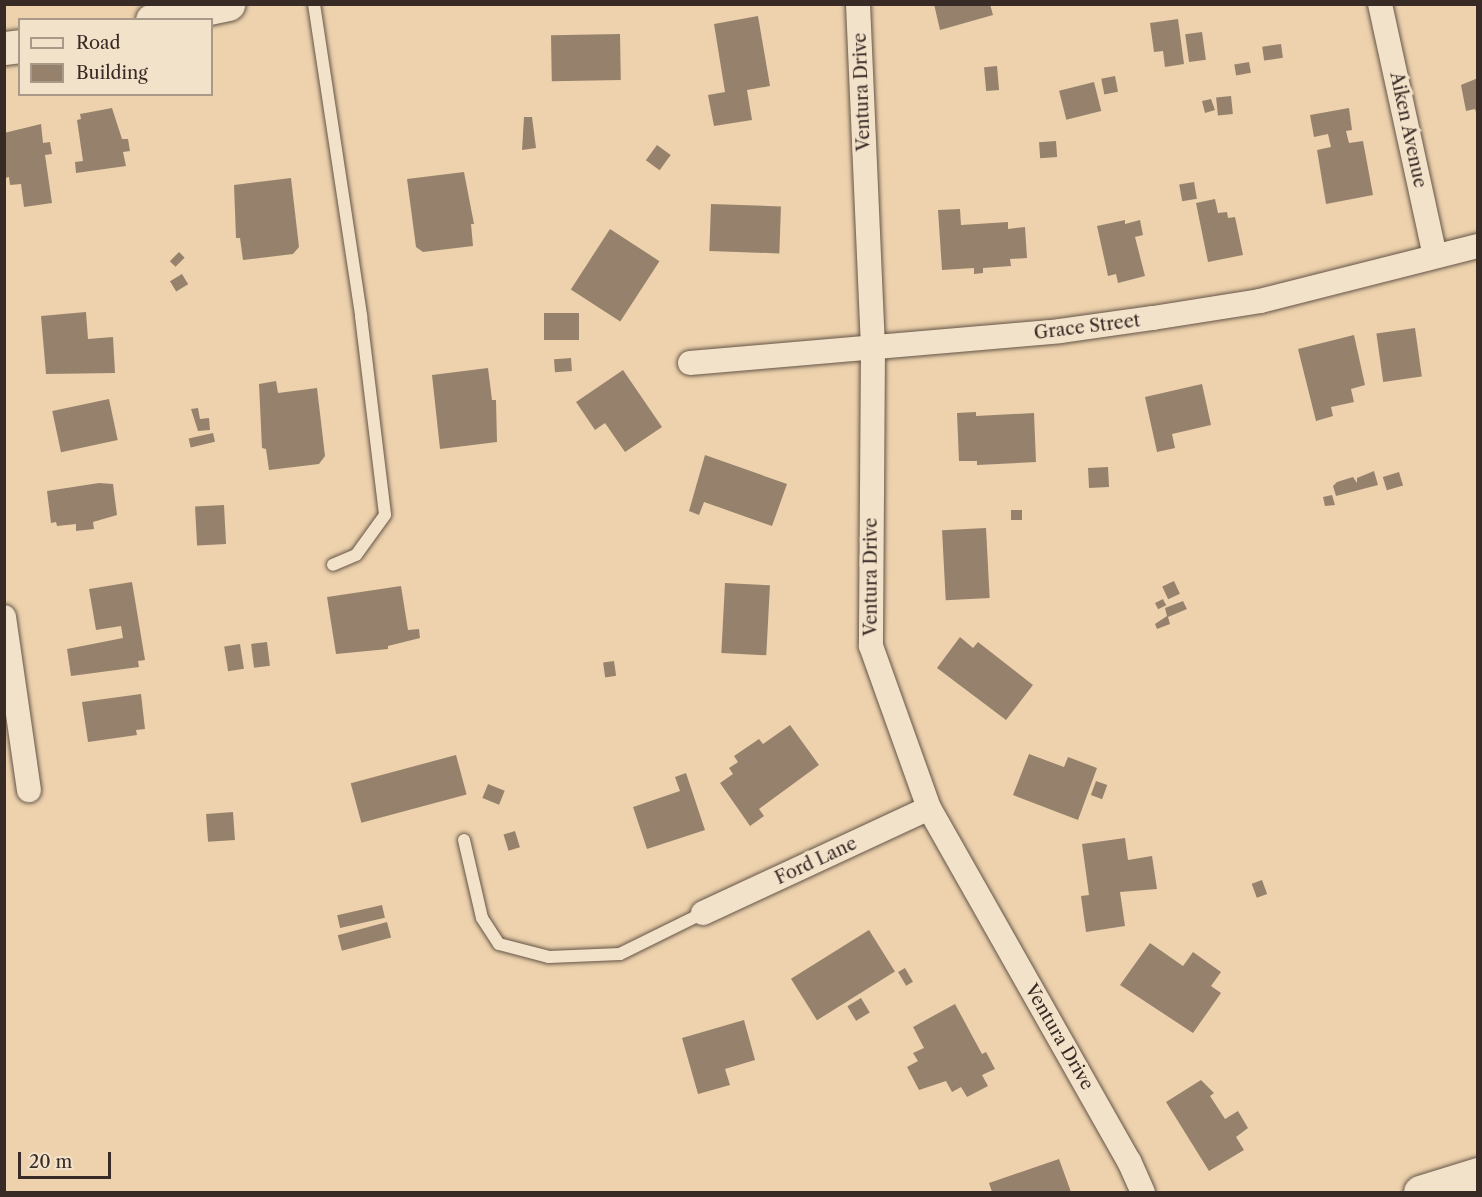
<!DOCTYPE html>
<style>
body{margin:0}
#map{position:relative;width:1482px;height:1197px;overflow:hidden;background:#edd2ad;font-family:"Libre Caslon Text",serif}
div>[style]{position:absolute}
.building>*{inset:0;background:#96826c;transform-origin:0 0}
.roads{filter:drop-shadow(0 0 2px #655548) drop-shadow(0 0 2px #655548)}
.lane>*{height:12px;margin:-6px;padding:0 6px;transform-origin:6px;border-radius:6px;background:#f3e2ca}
.street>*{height:24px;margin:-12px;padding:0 12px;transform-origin:12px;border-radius:12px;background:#f3e2ca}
.secondary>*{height:33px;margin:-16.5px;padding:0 16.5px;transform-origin:16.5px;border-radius:16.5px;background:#f3e2ca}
span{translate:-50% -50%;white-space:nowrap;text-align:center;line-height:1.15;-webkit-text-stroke:6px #f3e2ca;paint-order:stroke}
.street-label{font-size:18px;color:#382b26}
.frame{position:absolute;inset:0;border:6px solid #382b26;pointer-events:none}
.legend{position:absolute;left:18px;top:18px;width:195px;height:78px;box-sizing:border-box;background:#f3e2ca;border:2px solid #a89988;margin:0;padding:8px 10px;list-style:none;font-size:18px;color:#382b26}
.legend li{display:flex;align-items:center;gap:12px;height:30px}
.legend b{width:30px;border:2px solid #a89988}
.scale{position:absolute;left:18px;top:1152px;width:93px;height:27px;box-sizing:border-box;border:3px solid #382b26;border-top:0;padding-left:8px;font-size:18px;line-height:21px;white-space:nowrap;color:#382b26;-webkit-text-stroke:4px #f3e2ca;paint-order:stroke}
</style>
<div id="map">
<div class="building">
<div style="clip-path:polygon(934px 4px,990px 4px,993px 15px,940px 30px)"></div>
<div style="clip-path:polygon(758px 16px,770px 86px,747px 90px,752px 120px,714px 126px,708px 95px,725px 92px,714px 24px)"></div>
<div style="clip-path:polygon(1178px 19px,1184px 64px,1165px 67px,1163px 51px,1154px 52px,1150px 23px)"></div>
<div style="left:1202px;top:32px;width:28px;height:17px;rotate:82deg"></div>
<div style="left:620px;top:34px;width:46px;height:69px;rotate:89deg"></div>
<div style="left:1281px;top:44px;width:14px;height:19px;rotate:82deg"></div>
<div style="left:1249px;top:62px;width:11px;height:15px;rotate:80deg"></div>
<div style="left:997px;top:66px;width:24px;height:13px;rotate:85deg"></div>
<div style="left:1115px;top:76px;width:16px;height:14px;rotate:79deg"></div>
<div style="clip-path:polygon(1478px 78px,1478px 115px,1477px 115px,1475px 109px,1466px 111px,1461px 85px)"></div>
<div style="left:1094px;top:82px;width:30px;height:36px;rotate:76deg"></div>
<div style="left:1231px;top:96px;width:18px;height:15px;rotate:84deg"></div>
<div style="clip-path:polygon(1211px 99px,1215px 110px,1205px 113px,1202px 101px)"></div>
<div style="clip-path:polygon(112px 108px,122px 139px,128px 139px,130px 151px,123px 152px,126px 166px,76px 173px,75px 162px,83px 161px,77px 120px,81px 119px,80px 114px)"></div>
<div style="clip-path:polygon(1349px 108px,1352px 130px,1346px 131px,1349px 143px,1363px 141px,1373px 195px,1326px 204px,1317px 150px,1331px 147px,1328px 134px,1314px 137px,1310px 115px)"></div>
<div style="clip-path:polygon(524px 117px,532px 117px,536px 148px,522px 150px)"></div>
<div style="clip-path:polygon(41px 124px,43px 143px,50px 142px,52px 154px,45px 155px,52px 203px,24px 207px,21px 184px,10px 185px,9px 177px,5px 178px,4px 133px)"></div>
<div style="left:1056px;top:141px;width:16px;height:17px;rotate:86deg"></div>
<div style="left:657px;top:145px;width:17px;height:19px;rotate:36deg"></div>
<div style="clip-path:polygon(464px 172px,474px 224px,471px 224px,473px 246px,423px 252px,416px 247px,407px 179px)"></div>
<div style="clip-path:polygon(291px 178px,299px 247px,293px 254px,243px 260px,240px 238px,236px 238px,234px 185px)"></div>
<div style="left:1194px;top:182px;width:17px;height:15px;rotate:80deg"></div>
<div style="clip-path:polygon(1215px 199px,1218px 213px,1227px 212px,1228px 218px,1235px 217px,1243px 255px,1208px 262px,1196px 203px)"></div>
<div style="left:711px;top:204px;width:70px;height:47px;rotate:2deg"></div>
<div style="clip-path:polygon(960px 209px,961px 225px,1008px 222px,1008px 229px,1025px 227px,1027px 258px,1010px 259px,1011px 266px,983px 268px,983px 273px,974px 274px,974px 268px,942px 270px,938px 210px)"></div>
<div style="clip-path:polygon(1125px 220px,1125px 224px,1140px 220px,1143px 235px,1135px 237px,1145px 276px,1118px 283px,1116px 274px,1108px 276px,1097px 226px)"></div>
<div style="left:610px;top:229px;width:59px;height:72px;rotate:33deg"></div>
<div style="left:179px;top:252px;width:8px;height:13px;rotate:45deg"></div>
<div style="left:182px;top:274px;width:12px;height:14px;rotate:59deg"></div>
<div style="clip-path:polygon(86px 312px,88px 339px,113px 337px,115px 373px,46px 374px,41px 316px)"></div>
<div style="left:544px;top:313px;width:35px;height:27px"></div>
<div style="left:1415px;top:328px;width:49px;height:39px;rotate:82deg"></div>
<div style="clip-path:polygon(1354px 335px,1365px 385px,1351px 389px,1354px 402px,1331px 407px,1333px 416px,1316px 421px,1298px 349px)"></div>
<div style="left:571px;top:358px;width:13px;height:17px;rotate:86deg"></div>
<div style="clip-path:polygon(488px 368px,492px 400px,496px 400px,497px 442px,440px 449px,432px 375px)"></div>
<div style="clip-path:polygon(623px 370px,662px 427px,625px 452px,605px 423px,595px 430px,576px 402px)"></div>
<div style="clip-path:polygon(276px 381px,278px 393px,317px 388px,325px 456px,319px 464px,269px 470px,266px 449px,262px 448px,259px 384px)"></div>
<div style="clip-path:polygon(1202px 384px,1211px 425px,1172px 434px,1175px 448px,1157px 452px,1145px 397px)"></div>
<div style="left:109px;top:399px;width:42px;height:58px;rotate:78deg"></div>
<div style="clip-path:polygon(198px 408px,200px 419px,209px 418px,210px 430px,198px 431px,191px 409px)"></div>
<div style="clip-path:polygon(976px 412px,976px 416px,1034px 413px,1036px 462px,977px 465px,977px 461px,959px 461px,957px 413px)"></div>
<div style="left:213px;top:433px;width:9px;height:25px;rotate:77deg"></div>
<div style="clip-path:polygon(705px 455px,787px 484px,772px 526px,704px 502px,699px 515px,689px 511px)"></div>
<div style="left:1108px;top:467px;width:20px;height:20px;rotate:87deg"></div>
<div style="clip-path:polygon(1374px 471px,1378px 485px,1336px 496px,1333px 486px,1337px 482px,1353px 477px,1357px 483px,1357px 478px)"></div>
<div style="left:1399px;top:472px;width:14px;height:17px;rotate:73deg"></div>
<div style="clip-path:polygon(99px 483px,113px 484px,117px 515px,93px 522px,94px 529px,76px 531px,76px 524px,57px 526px,56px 522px,51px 523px,47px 491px)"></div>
<div style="clip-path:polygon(1332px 495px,1335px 505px,1325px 506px,1323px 497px)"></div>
<div style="left:224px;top:505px;width:39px;height:29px;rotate:87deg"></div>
<div style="left:1022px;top:510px;width:10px;height:11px;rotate:90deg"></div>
<div style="left:986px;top:528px;width:70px;height:44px;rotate:87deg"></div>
<div style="left:1174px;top:581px;width:14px;height:13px;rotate:65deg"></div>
<div style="clip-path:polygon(132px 582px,145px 660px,138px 661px,139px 667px,71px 676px,67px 649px,123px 638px,121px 626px,96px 630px,89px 589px)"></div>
<div style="left:725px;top:583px;width:45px;height:70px;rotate:3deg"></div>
<div style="clip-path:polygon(401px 586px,408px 630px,419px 629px,420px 638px,388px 646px,388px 649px,336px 654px,327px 597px)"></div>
<div style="left:1163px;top:599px;width:7px;height:9px;rotate:63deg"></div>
<div style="clip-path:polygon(1183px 601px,1187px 609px,1168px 617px,1170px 624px,1157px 629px,1155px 624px,1167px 616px,1165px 608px)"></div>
<div style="clip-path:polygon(960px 637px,973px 648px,978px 642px,1033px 685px,1006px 720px,937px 668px)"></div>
<div style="left:267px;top:642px;width:24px;height:16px;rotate:83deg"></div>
<div style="left:240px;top:644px;width:25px;height:16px;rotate:81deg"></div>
<div style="left:614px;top:661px;width:15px;height:11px;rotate:82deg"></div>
<div style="clip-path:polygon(141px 694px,145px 729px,136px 730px,137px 735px,88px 742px,82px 702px)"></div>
<div style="clip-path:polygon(790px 725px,819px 765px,759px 809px,764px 816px,750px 826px,720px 783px,733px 774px,729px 768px,738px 762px,734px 756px,759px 739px,763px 744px)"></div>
<div style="clip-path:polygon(1029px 754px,1064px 767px,1068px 757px,1097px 768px,1078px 820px,1013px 795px)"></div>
<div style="left:456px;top:755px;width:41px;height:109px;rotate:75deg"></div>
<div style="clip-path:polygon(686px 773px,705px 830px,647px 849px,633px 807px,680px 791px,675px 777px)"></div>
<div style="left:1096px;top:781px;width:12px;height:15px;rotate:20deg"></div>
<div style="left:488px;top:784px;width:18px;height:15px;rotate:22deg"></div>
<div style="left:233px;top:812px;width:28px;height:27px;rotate:86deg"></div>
<div style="left:515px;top:831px;width:17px;height:12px;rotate:73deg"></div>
<div style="clip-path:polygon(1125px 838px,1128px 860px,1152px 856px,1157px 889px,1120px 892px,1125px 926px,1086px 932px,1081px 896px,1089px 895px,1082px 844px)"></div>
<div style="left:1262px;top:880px;width:15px;height:11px;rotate:70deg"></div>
<div style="left:382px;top:905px;width:13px;height:46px;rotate:77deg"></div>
<div style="left:387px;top:922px;width:16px;height:51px;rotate:75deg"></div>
<div style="left:869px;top:930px;width:49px;height:92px;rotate:58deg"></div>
<div style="clip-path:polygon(1150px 943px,1183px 966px,1193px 952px,1221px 972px,1211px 986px,1221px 993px,1193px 1033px,1120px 985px)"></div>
<div style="left:905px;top:968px;width:16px;height:8px;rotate:60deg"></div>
<div style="left:861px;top:998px;width:17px;height:16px;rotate:59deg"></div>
<div style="clip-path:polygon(955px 1004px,982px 1054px,986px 1052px,995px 1069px,982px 1075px,988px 1086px,967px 1097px,961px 1087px,952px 1092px,946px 1081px,919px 1090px,907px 1067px,918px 1061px,913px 1053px,924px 1048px,913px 1027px)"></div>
<div style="clip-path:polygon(744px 1020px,755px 1060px,725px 1069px,730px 1085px,698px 1094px,682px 1038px)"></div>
<div style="clip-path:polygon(1201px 1080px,1214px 1093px,1210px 1096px,1225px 1119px,1238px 1111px,1248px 1128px,1236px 1137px,1244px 1150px,1209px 1171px,1166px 1102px)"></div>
<div style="clip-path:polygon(1059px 1159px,1071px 1192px,992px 1192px,989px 1183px)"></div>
</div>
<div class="roads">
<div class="lane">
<div style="left:314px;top:4px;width:316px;rotate:81.4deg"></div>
<div style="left:361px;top:316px;width:200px;rotate:83.1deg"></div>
<div style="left:385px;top:515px;width:49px;rotate:125.9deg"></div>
<div style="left:356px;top:555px;width:25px;rotate:157deg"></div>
<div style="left:464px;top:840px;width:80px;rotate:77deg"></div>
<div style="left:482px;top:918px;width:31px;rotate:57deg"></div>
<div style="left:499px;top:944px;width:52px;rotate:14.6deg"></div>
<div style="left:549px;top:957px;width:71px;rotate:-2.4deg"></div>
<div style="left:620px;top:954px;width:93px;rotate:-26.3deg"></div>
</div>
<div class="street">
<div style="left:858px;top:4px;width:344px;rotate:87.5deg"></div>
<div style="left:873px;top:348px;width:298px;rotate:90.4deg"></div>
<div style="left:871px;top:646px;width:172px;rotate:70.3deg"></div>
<div style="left:929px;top:808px;width:406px;rotate:60.5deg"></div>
<div style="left:1129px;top:1161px;width:34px;rotate:66deg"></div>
<div style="left:1380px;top:4px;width:258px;rotate:77.7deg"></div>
<div style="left:690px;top:363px;width:371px;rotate:-4.9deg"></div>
<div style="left:1060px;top:331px;width:94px;rotate:-8deg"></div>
<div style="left:1153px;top:318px;width:108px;rotate:-9deg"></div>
<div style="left:1260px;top:301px;width:225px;rotate:-14.2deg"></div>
<div style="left:4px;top:617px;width:175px;rotate:81.8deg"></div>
<div style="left:703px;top:913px;width:249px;rotate:-24.9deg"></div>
</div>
<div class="secondary">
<div style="left:152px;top:20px;width:78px;rotate:-11.9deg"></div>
<div style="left:4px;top:48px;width:16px;rotate:-7deg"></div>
<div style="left:1420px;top:1192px;width:61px;rotate:-17.2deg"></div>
</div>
</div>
<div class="street-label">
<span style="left:862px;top:92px;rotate:-92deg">Ventura Drive</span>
<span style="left:1408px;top:130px;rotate:78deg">Aiken Avenue</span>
<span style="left:1087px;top:327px;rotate:-7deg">Grace Street</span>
<span style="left:871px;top:577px;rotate:-90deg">Ventura Drive</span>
<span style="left:816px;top:861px;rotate:-25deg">Ford Lane</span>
<span style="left:1059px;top:1037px;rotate:60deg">Ventura Drive</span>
</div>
<div class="frame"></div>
<ul class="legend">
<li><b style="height:8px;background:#f3e2ca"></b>Road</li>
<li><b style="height:16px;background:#96826c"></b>Building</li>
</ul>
<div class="scale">20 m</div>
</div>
